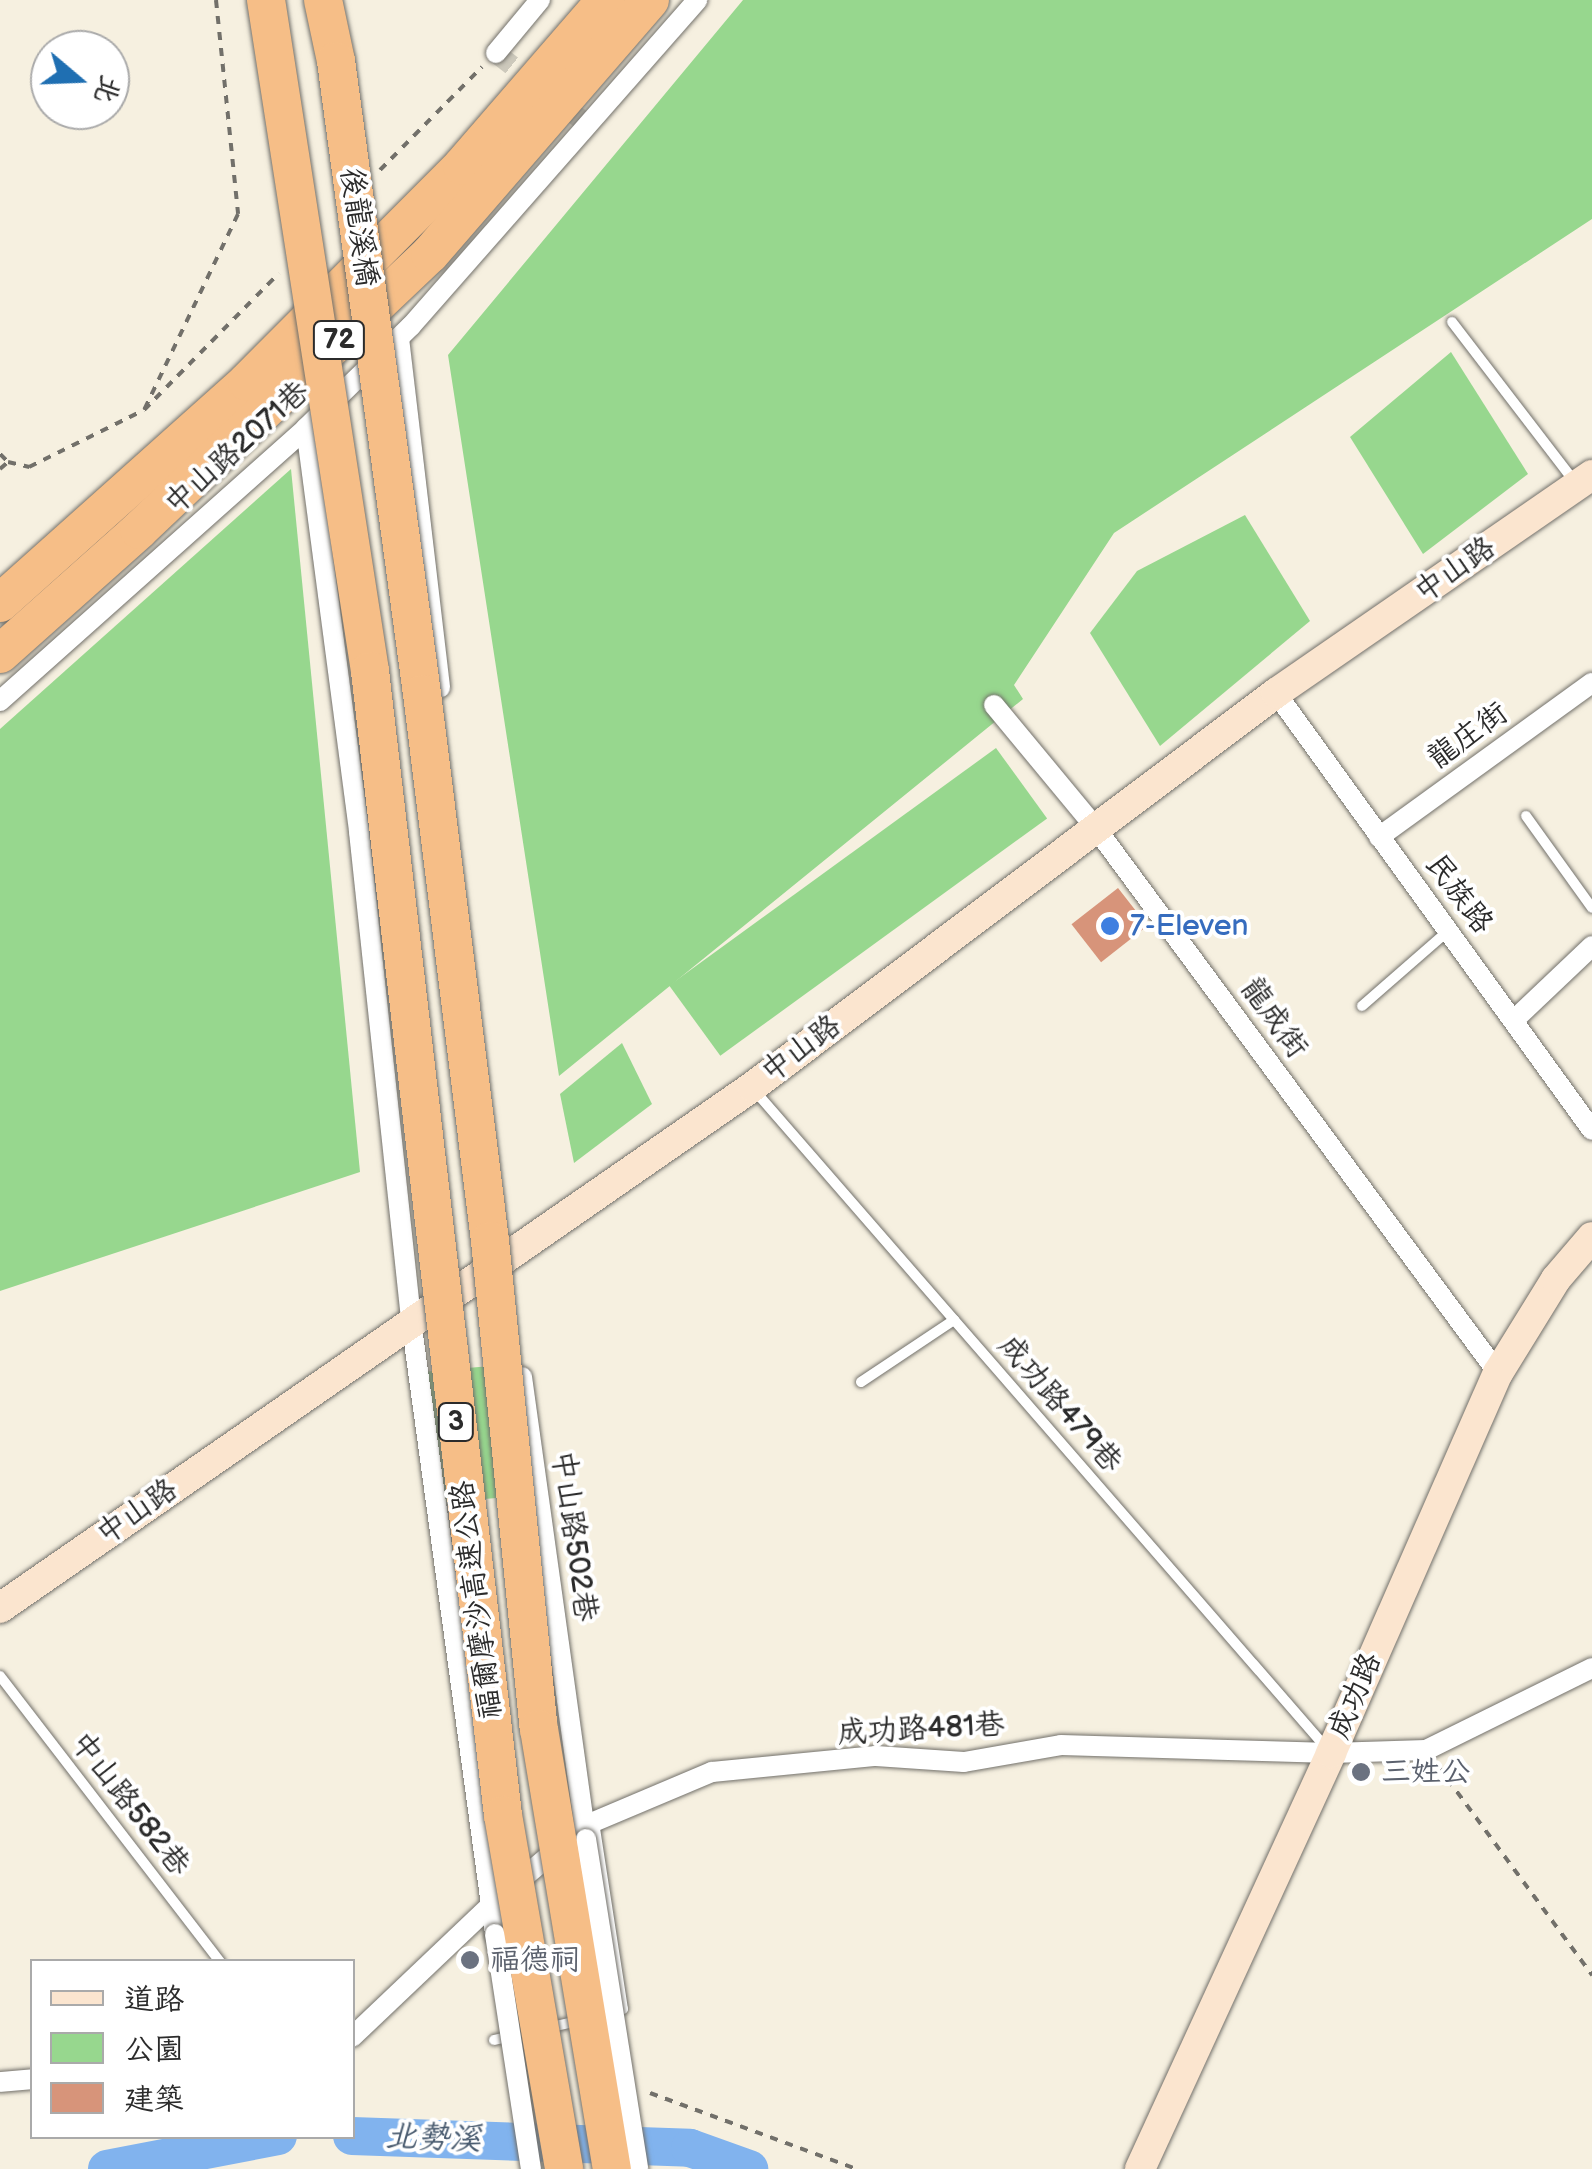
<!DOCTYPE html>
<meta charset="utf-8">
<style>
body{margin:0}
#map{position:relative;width:1592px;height:2169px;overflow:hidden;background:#f6f0e0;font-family:"Balsamiq Sans","LXGW WenKai TC",sans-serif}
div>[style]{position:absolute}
.green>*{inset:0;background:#97d78e;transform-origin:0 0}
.river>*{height:38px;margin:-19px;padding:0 19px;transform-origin:19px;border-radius:19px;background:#81b3ee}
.building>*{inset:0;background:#d7947a;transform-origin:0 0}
.street-tunnel>*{height:20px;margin-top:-10px;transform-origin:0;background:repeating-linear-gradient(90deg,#cdc9bc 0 20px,transparent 0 30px)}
.path>*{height:4px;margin-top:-2px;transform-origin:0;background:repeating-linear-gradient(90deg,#72706a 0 8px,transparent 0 16px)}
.roads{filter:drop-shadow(0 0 2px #72706a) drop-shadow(0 0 2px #72706a)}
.lane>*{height:10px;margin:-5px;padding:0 5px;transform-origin:5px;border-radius:5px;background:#fff}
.street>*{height:20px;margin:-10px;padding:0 10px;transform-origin:10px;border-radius:10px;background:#fff}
.secondary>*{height:30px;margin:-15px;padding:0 15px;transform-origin:15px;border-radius:15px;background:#fbe5cf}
.highway>*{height:38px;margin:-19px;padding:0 19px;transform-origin:19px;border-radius:19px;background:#f6be87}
.bridges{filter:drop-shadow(0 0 2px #72706a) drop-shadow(0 0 2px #72706a)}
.street-bridge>*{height:20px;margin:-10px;padding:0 10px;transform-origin:10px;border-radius:10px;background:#fff}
.highway-bridge>*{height:38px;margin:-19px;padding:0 19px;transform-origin:19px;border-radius:19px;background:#f6be87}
.dots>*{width:28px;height:28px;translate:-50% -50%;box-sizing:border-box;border:5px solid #fff;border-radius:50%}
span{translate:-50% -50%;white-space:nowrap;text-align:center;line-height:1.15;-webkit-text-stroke:8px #fff;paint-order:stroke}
.shield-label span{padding:2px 8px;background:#fff;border:2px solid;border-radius:8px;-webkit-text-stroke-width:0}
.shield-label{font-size:28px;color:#2b2b2b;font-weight:700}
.street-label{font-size:30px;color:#2b2b2b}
.shop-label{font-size:30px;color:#366cbe}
.left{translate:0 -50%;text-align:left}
.worship-label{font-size:30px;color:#5b616d}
.water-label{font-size:32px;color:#495b6f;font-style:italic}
.legend{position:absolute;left:30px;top:1959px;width:325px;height:180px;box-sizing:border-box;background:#fff;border:2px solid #aaa;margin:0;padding:12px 18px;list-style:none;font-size:30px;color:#2b2b2b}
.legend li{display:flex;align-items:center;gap:20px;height:50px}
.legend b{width:50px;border:2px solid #aaa}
.north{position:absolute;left:30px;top:30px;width:100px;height:100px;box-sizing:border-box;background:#fff;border:2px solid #aaa;border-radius:50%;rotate:109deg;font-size:28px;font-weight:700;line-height:40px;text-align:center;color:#2b2b2b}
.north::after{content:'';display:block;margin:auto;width:35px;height:45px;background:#1f6fb2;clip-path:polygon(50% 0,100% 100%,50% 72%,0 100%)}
</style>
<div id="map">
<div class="green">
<div style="clip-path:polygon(743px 0,1592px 0,1592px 219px,1114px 533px,1014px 685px,1023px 699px,559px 1076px,448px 355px)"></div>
<div style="clip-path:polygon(1451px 352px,1528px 474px,1423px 554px,1350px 437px)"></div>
<div style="clip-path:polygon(291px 469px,360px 1172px,0 1291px,0 729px)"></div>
<div style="clip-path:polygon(1245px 515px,1310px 621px,1160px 746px,1090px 633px,1137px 571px)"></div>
<div style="left:996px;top:748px;width:87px;height:404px;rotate:54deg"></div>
<div style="clip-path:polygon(622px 1043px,652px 1104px,574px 1163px,560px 1094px)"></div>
<div style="left:514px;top:1364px;width:132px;height:89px;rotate:85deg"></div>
</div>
<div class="river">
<div style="left:352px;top:2136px;width:338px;rotate:2deg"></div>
<div style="left:690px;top:2148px;width:63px;rotate:19.6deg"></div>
<div style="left:107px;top:2169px;width:174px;rotate:-10.9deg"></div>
</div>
<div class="building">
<div style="left:1118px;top:888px;width:48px;height:59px;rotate:52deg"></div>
</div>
<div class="street-tunnel">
<div style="left:496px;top:53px;width:115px;rotate:38deg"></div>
</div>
<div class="path">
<div style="left:216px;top:0;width:215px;rotate:84.1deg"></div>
<div style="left:238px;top:214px;width:217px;rotate:115.6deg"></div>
<div style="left:144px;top:410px;width:192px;rotate:-45.4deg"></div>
<div style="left:380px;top:170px;width:145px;rotate:-45.3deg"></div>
<div style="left:0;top:454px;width:11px;rotate:45deg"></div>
<div style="left:8px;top:462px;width:22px;rotate:13deg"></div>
<div style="left:29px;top:467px;width:128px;rotate:-26.4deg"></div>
<div style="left:0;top:469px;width:11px;rotate:-41deg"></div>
<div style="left:1438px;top:1766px;width:260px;rotate:53.6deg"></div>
<div style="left:650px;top:2093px;width:221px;rotate:20.2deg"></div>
</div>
<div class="roads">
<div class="lane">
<div style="left:1452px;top:322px;width:200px;rotate:52.5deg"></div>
<div style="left:1526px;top:816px;width:113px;rotate:54.3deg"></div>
<div style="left:1362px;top:1006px;width:114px;rotate:-41.1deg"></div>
<div style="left:755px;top:1091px;width:873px;rotate:48.99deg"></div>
<div style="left:861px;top:1382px;width:112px;rotate:-33.7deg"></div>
<div style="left:0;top:1676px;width:361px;rotate:52.4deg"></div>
<div style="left:594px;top:1822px;width:189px;rotate:81.2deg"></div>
<div style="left:623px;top:2009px;width:9px;rotate:167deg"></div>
<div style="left:494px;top:2040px;width:86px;rotate:-12.7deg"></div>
</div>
<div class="street">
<div style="left:496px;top:53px;width:69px;rotate:-50.3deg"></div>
<div style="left:399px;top:338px;width:352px;rotate:83.3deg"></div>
<div style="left:306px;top:428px;width:407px;rotate:82.5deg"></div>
<div style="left:359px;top:832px;width:491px;rotate:83.9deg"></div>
<div style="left:411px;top:1320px;width:620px;rotate:82.21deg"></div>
<div style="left:1276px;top:693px;width:539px;rotate:54.13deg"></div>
<div style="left:0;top:701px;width:410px;rotate:-41.7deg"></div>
<div style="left:306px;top:428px;width:146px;rotate:-44.2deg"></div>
<div style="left:411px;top:326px;width:434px;rotate:-48.7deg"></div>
<div style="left:994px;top:705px;width:158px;rotate:50.4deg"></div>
<div style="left:1095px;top:827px;width:679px;rotate:53.57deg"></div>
<div style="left:1379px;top:837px;width:263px;rotate:-35.9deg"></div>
<div style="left:1515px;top:1019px;width:106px;rotate:-43.5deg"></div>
<div style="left:522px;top:1377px;width:466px;rotate:82.1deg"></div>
<div style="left:352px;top:2037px;width:190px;rotate:-43.5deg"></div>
<div style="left:490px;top:1906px;width:123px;rotate:-40.4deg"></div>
<div style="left:584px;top:1826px;width:139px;rotate:-22.9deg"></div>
<div style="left:712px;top:1772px;width:165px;rotate:-5.6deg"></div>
<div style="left:876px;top:1756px;width:88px;rotate:3.9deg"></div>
<div style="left:964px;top:1762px;width:98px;rotate:-9.9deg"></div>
<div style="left:1061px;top:1745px;width:270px;rotate:1.7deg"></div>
<div style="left:1331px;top:1753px;width:95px;rotate:-1.8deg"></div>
<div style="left:1426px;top:1750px;width:185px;rotate:-26.3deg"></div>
<div style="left:0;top:2082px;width:32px;rotate:-5deg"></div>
</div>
<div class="secondary">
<div style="left:0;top:1608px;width:915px;rotate:-34.71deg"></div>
<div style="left:752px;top:1087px;width:656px;rotate:-36.94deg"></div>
<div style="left:1276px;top:693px;width:384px;rotate:-34.6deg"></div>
<div style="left:1140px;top:2169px;width:458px;rotate:-65.3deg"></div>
<div style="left:1331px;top:1753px;width:415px;rotate:-66.3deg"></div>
<div style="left:1498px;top:1373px;width:110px;rotate:-58.3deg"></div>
<div style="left:1556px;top:1279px;width:55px;rotate:-49.4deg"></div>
</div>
<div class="highway">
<div style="left:0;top:603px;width:331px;rotate:-41.8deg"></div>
<div style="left:247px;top:382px;width:305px;rotate:-45.1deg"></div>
<div style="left:462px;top:166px;width:220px;rotate:-49.1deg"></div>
<div style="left:0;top:654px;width:186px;rotate:-41.7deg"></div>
<div style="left:139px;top:530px;width:401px;rotate:-43.5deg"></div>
<div style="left:430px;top:254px;width:336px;rotate:-49.1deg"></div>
</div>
</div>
<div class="bridges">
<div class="street-bridge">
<div style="left:586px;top:1839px;width:334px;rotate:81deg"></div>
<div style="left:495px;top:1934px;width:238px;rotate:81.3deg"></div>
</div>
<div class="highway-bridge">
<div style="left:266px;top:0;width:679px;rotate:81.19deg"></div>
<div style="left:370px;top:671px;width:1152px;rotate:83.37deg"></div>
<div style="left:503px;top:1815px;width:359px;rotate:80.2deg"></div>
<div style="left:323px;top:0;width:62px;rotate:78deg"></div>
<div style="left:336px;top:61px;width:639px;rotate:82.26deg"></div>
<div style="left:422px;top:694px;width:551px;rotate:82.91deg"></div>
<div style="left:490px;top:1241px;width:490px;rotate:84.3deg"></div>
<div style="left:539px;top:1729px;width:446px;rotate:80.6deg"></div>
</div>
</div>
<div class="dots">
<div style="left:1110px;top:926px;background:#3f7fe0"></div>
<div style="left:1361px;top:1772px;background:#6b7280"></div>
<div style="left:470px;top:1960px;background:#6b7280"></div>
</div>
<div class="shield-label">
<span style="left:339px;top:340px">72</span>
<span style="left:456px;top:1422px">3</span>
</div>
<div class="street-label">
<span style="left:359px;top:227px;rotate:82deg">後龍溪橋</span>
<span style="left:237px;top:448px;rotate:-42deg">中山路2071巷</span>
<span style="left:1455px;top:570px;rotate:-35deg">中山路</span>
<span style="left:1468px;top:736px;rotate:-36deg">龍庄街</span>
<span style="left:1459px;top:894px;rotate:53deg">民族路</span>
<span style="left:1274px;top:1018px;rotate:54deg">龍成街</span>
<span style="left:801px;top:1049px;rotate:-37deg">中山路</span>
<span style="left:1060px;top:1404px;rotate:49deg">成功路479巷</span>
<span style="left:137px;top:1512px;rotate:-35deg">中山路</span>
<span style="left:574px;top:1536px;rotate:82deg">中山路502巷</span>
<span style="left:477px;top:1600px;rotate:-97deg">福爾摩沙高速公路</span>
<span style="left:1355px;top:1696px;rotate:-67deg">成功路</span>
<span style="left:921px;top:1729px;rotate:-3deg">成功路481巷</span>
<span style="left:130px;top:1804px;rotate:52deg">中山路582巷</span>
</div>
<div class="shop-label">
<span class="left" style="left:1130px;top:926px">7-Eleven</span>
</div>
<div class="worship-label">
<span class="left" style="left:1381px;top:1772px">三姓公</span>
<span class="left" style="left:490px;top:1960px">福德祠</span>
</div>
<div class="water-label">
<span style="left:433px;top:2139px;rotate:2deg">北勢溪</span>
</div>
<ul class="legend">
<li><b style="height:12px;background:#fbe5cf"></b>道路</li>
<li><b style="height:28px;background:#97d78e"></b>公園</li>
<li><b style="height:28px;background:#d7947a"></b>建築</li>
</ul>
<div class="north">北</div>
</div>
